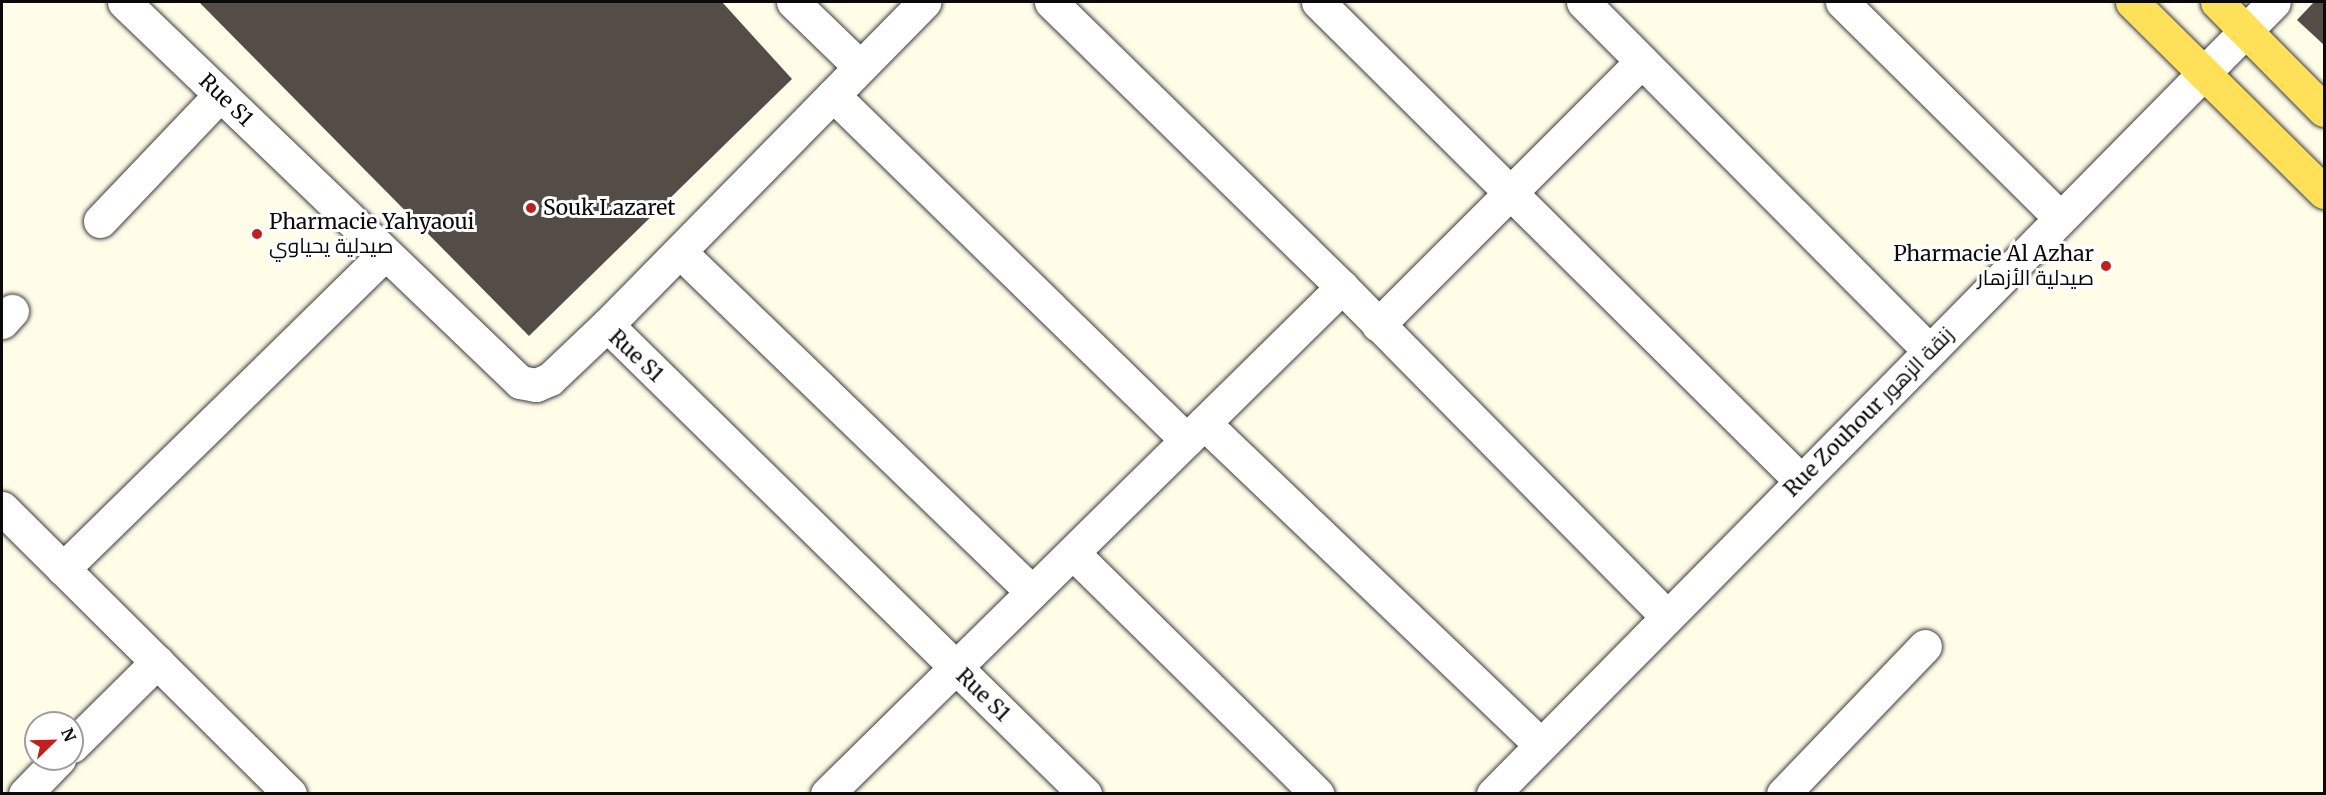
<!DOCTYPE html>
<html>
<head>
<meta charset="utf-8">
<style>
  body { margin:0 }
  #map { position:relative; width:2326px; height:795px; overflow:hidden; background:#fffce8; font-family:Merriweather,Cairo,serif }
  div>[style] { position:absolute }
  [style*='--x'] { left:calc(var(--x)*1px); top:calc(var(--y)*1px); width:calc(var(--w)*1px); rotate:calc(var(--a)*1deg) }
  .building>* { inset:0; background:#534c47 }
  .roads { filter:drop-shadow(0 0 2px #3d3d3d) drop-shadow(0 0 2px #3d3d3d) }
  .minor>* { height:33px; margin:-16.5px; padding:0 16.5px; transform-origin:16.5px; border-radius:16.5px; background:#fff }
  .major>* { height:33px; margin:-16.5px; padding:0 16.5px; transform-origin:16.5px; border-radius:16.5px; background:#fee059 }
  .dots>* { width:16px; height:16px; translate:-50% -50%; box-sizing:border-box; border:3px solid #fff; border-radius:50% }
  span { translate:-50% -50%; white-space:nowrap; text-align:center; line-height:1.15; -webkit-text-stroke:6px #fff; paint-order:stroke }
  .street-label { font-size:21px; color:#0a0a0a }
  .poi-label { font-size:21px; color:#0a0a0a }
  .left { translate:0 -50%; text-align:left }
  .right { translate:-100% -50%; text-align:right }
  .frame { position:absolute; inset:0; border:3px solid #0a0a0a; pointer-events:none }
  .north { position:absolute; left:24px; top:711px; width:60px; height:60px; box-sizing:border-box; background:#fff; border:2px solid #9d9d9d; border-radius:50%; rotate:67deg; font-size:16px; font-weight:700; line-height:24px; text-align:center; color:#0a0a0a }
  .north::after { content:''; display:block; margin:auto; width:21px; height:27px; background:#be211f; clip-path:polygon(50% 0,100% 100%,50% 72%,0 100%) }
</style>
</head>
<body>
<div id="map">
  <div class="building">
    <i style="clip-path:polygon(199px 2px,722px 2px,792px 79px,529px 336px)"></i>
    <i style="clip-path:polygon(2314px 2px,2324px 2px,2324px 45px,2297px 20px)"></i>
  </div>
  <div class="roads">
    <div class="minor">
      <i style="--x:124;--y:2;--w:549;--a:43.82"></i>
      <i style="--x:520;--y:382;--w:16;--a:11"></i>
      <i style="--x:536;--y:385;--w:15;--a:-23"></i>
      <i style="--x:550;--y:379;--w:79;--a:-43.5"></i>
      <i style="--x:607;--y:325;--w:453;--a:-45.5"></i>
      <i style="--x:793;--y:2;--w:93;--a:44.1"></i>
      <i style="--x:1051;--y:2;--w:407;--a:44.4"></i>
      <i style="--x:1342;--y:287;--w:463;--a:45.4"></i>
      <i style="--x:1318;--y:2;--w:680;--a:44.76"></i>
      <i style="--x:1583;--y:2;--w:492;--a:45.2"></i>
      <i style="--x:1842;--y:2;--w:307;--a:44.7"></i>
      <i style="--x:833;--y:95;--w:494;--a:44.3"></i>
      <i style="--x:100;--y:221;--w:174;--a:-46.4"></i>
      <i style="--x:680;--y:252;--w:489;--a:44"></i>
      <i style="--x:2;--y:322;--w:15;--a:-48"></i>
      <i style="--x:607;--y:325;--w:670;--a:44.46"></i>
      <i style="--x:1378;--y:325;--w:373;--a:-45"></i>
      <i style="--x:1204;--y:423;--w:466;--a:43.7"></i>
      <i style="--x:2;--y:508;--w:406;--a:44.8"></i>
      <i style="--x:1074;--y:554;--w:342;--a:44.6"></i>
      <i style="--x:63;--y:569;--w:450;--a:-44.4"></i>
      <i style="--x:72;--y:746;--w:120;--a:-44.7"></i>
      <i style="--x:25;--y:794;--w:49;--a:-45.8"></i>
      <i style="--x:827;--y:794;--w:723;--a:-44.55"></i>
      <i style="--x:1493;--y:794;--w:1112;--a:-45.4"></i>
      <i style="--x:1783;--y:794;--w:205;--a:-46.2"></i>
    </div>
    <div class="major">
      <i style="--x:2132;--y:2;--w:270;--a:44.7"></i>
      <i style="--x:2217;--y:2;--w:152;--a:45.3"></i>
    </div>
  </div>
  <div class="dots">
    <i style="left:531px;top:208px;background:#be211f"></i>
    <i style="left:257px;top:234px;background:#be211f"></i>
    <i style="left:2106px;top:266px;background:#be211f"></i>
  </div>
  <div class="street-label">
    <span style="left:226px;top:100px;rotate:44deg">Rue S1</span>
    <span style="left:636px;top:356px;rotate:43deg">Rue S1</span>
    <span style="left:1869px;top:412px;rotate:-45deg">Rue Zouhour زنقة الزهور</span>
    <span style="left:983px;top:695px;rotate:44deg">Rue S1</span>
  </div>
  <div class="poi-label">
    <span class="left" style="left:543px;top:208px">Souk Lazaret</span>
    <span class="left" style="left:269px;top:234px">Pharmacie Yahyaoui<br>صيدلية يحياوي</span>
    <span class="right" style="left:2094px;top:266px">Pharmacie Al Azhar<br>صيدلية الأزهار</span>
  </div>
  <div class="frame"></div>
  <div class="north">N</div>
</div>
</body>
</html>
